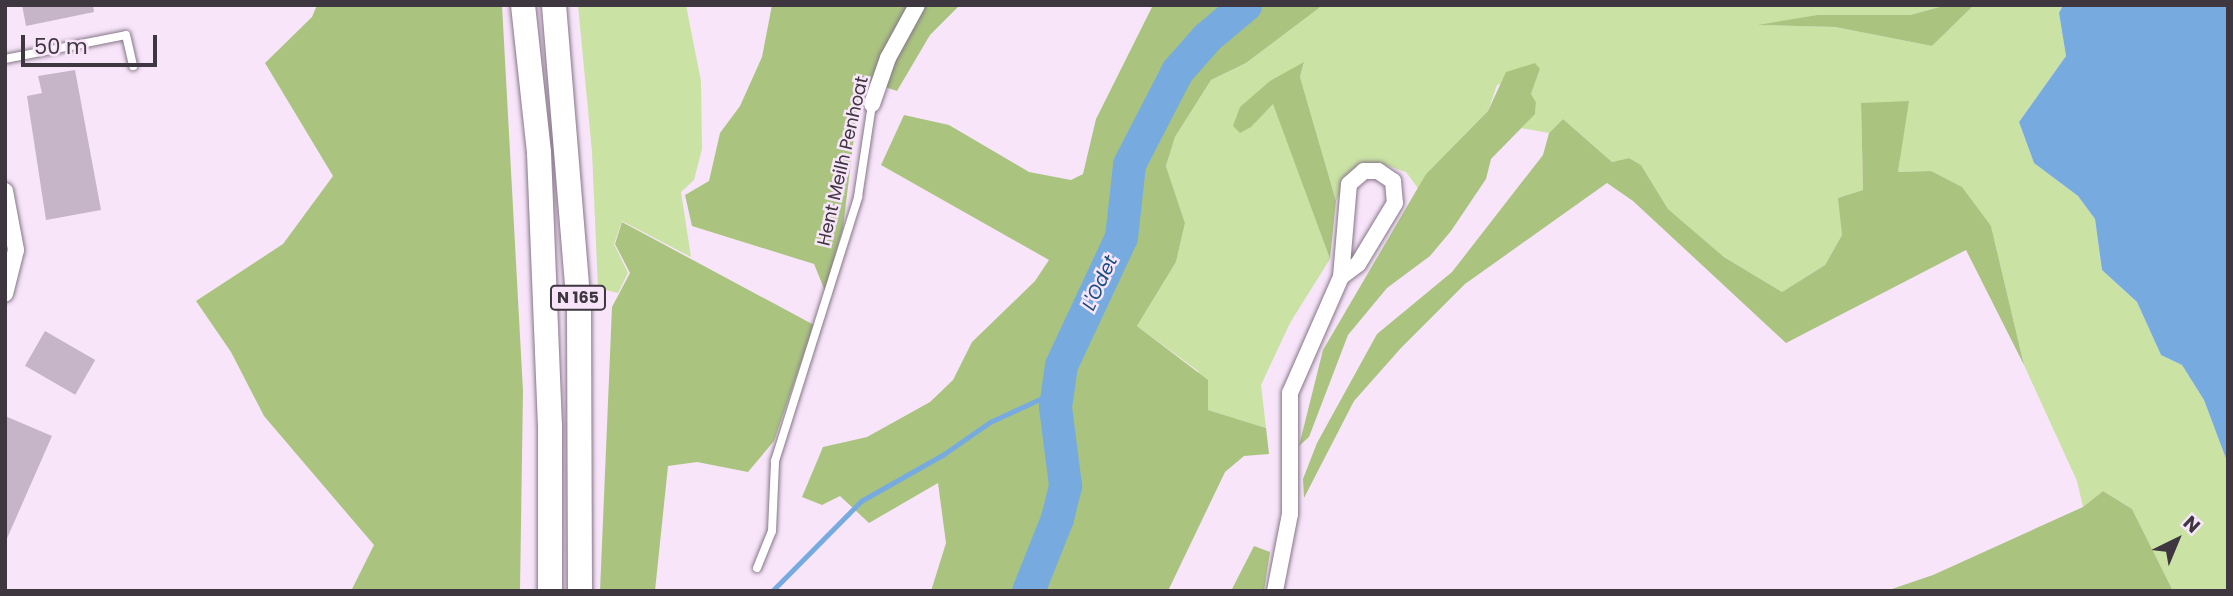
<!DOCTYPE html>
<html>
<head>
<meta charset="utf-8">
<style>
  body { margin:0 }
  #map { position:relative; width:2233px; height:596px; overflow:hidden; background:#f8e5fa; font-family:Poppins,sans-serif }
  div>[style] { position:absolute }
  [style*='--x'] { left:calc(var(--x)*1px); top:calc(var(--y)*1px); width:calc(var(--w)*1px); rotate:calc(var(--a)*1deg) }
  .green>* { inset:0; background:#cae2a4 }
  .forest>* { inset:0; background:#aac480 }
  .water>* { inset:0; background:#77abe0 }
  .stream>* { height:5px; margin:-2.5px; padding:0 2.5px; transform-origin:2.5px; border-radius:2.5px; background:#77abe0 }
  .river>* { height:33px; margin:-16.5px; padding:0 16.5px; transform-origin:16.5px; border-radius:16.5px; background:#77abe0 }
  .building>* { inset:0; background:#c6b4c8; transform-origin:0 0 }
  .roads { filter:drop-shadow(0 0 2px #867688) drop-shadow(0 0 2px #867688) }
  .service>* { height:8px; margin:-4px; padding:0 4px; transform-origin:4px; border-radius:4px; background:#fff }
  .minor>* { height:16px; margin:-8px; padding:0 8px; transform-origin:8px; border-radius:8px; background:#fff }
  .trunk>* { height:24px; margin:-12px; padding:0 12px; transform-origin:12px; border-radius:12px; background:#fff }
  span { translate:-50% -50%; white-space:nowrap; text-align:center; line-height:1.15; -webkit-text-stroke:5px #f8e5fa; paint-order:stroke }
  .shield-label span { padding:2px 5px; background:#f8e5fa; border:2px solid; border-radius:5px; -webkit-text-stroke-width:0 }
  .shield-label { font-size:16px; color:#3e373f; font-weight:700 }
  .street-label { font-size:18px; color:#3e373f }
  .water-label { font-size:19px; color:#184f81; font-style:italic }
  .frame { position:absolute; inset:0; border:7px solid #3e373f; pointer-events:none }
  .north { position:absolute; left:2142px; top:505px; width:70px; height:70px; -webkit-text-stroke:5px #f8e5fa; paint-order:stroke; rotate:43deg; font-size:19px; font-weight:700; line-height:28px; text-align:center; color:#3e373f }
  .north::after { content:''; display:block; margin:auto; width:24px; height:32px; background:#3e373f; clip-path:polygon(50% 0,100% 100%,50% 72%,0 100%) }
  .scale { position:absolute; left:21px; top:35px; width:136px; height:32px; box-sizing:border-box; border:4px solid #3e373f; border-top:0; padding-left:9px; font-size:21px; line-height:24px; white-space:nowrap; color:#3e373f; -webkit-text-stroke:5px #f8e5fa; paint-order:stroke }
</style>
</head>
<body>
<div id="map">
  <div class="green">
    <i style="clip-path:polygon(578px 5px,686px 5px,701px 81px,702px 149px,694px 180px,681px 192px,691px 257px,622px 221px,614px 244px,628px 273px,618px 293px,598px 288px,592px 152px)"></i>
    <i style="clip-path:polygon(1323px 5px,1947px 5px,1910px 15px,1817px 15px,1762px 25px,1835px 27px,1932px 46px,1974px 5px,2063px 5px,2059px 13px,2066px 56px,2019px 122px,2034px 163px,2078px 196px,2095px 219px,2102px 270px,2137px 302px,2161px 355px,2182px 365px,2204px 400px,2228px 464px,2228px 591px,2173px 591px,2132px 509px,2103px 491px,2083px 507px,2077px 481px,2024px 365px,1991px 226px,1931px 171px,1898px 172px,1900px 158px,1861px 103px,1863px 190px,1839px 198px,1842px 235px,1825px 265px,1782px 292px,1724px 257px,1668px 209px,1641px 165px,1629px 158px,1612px 162px,1563px 119px,1549px 133px,1521px 128px,1535px 113px,1536px 102px,1531px 94px,1540px 69px,1497px 85px,1488px 111px,1426px 174px,1420px 191px,1406px 172px,1379px 163px,1347px 179px,1336px 201px,1300px 77px,1304px 63px,1273px 103px,1330px 259px,1290px 323px,1261px 385px,1266px 428px,1208px 410px,1198px 371px,1137px 326px,1176px 262px,1185px 223px,1166px 166px,1175px 137px,1211px 80px,1246px 63px)"></i>
  </div>
  <div class="forest">
    <i style="clip-path:polygon(317px 5px,502px 5px,523px 391px,520px 591px,351px 591px,374px 545px,264px 416px,231px 352px,196px 301px,283px 244px,333px 176px,265px 63px,312px 17px)"></i>
    <i style="clip-path:polygon(772px 5px,960px 5px,930px 35px,897px 91px,861px 79px,843px 228px,825px 291px,814px 264px,692px 226px,685px 195px,709px 181px,720px 133px,740px 106px,762px 57px)"></i>
    <i style="clip-path:polygon(1153px 5px,1323px 5px,1246px 63px,1211px 80px,1175px 137px,1166px 166px,1185px 223px,1176px 262px,1137px 326px,1208px 380px,1208px 410px,1266px 428px,1269px 454px,1244px 456px,1225px 472px,1168px 591px,931px 591px,946px 543px,938px 483px,869px 523px,840px 496px,822px 505px,802px 497px,823px 447px,867px 437px,930px 402px,953px 380px,972px 342px,1035px 281px,1049px 260px,881px 165px,904px 115px,949px 125px,1029px 172px,1071px 180px,1083px 174px,1096px 119px)"></i>
    <i style="clip-path:polygon(1947px 5px,1974px 5px,1932px 46px,1835px 27px,1758px 25px,1817px 15px,1910px 15px)"></i>
    <i style="clip-path:polygon(1304px 62px,1300px 77px,1336px 201px,1330px 259px,1273px 104px,1251px 127px,1240px 133px,1233px 126px,1240px 107px,1270px 81px)"></i>
    <i style="clip-path:polygon(1535px 63px,1540px 69px,1531px 94px,1536px 102px,1535px 114px,1491px 159px,1486px 179px,1451px 231px,1430px 256px,1387px 288px,1348px 335px,1309px 437px,1299px 446px,1323px 350px,1426px 174px,1488px 111px,1506px 72px)"></i>
    <i style="clip-path:polygon(1909px 101px,1898px 172px,1931px 171px,1962px 187px,1991px 226px,2024px 365px,1966px 250px,1786px 343px,1633px 201px,1607px 183px,1465px 284px,1401px 348px,1354px 401px,1304px 498px,1303px 479px,1317px 443px,1377px 334px,1452px 272px,1543px 155px,1549px 133px,1563px 119px,1612px 162px,1629px 158px,1641px 165px,1668px 209px,1724px 257px,1782px 292px,1825px 265px,1842px 235px,1838px 198px,1863px 190px,1861px 103px)"></i>
    <i style="clip-path:polygon(622px 222px,814px 325px,774px 441px,748px 472px,697px 462px,668px 466px,655px 591px,600px 591px,612px 307px,630px 273px,615px 244px)"></i>
    <i style="clip-path:polygon(2103px 491px,2132px 509px,2173px 591px,1886px 591px,1933px 575px,2083px 507px)"></i>
    <i style="clip-path:polygon(1254px 546px,1270px 552px,1264px 591px,1231px 591px)"></i>
  </div>
  <div class="water">
    <i style="clip-path:polygon(2063px 5px,2228px 5px,2228px 464px,2204px 400px,2182px 365px,2161px 355px,2137px 302px,2102px 270px,2095px 219px,2078px 196px,2034px 163px,2019px 122px,2066px 56px,2059px 13px)"></i>
  </div>
  <div class="stream">
    <i style="--x:772;--y:591;--w:127;--a:-45.3"></i>
    <i style="--x:861;--y:501;--w:95;--a:-29.5"></i>
    <i style="--x:944;--y:454;--w:56;--a:-34.8"></i>
    <i style="--x:990;--y:422;--w:74;--a:-24.8"></i>
  </div>
  <div class="river">
    <i style="--x:1028;--y:591;--w:79;--a:-68.3"></i>
    <i style="--x:1057;--y:518;--w:34;--a:-76"></i>
    <i style="--x:1065;--y:485;--w:79;--a:-97.3"></i>
    <i style="--x:1055;--y:407;--w:42;--a:-81.9"></i>
    <i style="--x:1061;--y:365;--w:141;--a:-64.9"></i>
    <i style="--x:1121;--y:237;--w:73;--a:-83.7"></i>
    <i style="--x:1129;--y:164;--w:105;--a:-62.7"></i>
    <i style="--x:1177;--y:71;--w:45;--a:-48.6"></i>
    <i style="--x:1207;--y:37;--w:50;--a:-40.1"></i>
  </div>
  <div class="building">
    <i style="clip-path:polygon(22px 5px,93px 5px,94px 12px,26px 26px)"></i>
    <i style="clip-path:polygon(75px 70px,101px 210px,46px 220px,27px 96px,42px 93px,38px 76px)"></i>
    <i style="left:45px;top:331px;width:58px;height:40px;rotate:30deg"></i>
    <i style="clip-path:polygon(5px 416px,52px 436px,5px 543px)"></i>
  </div>
  <div class="roads">
    <div class="service">
      <i style="--x:5;--y:59;--w:123;--a:-11.2"></i>
      <i style="--x:126;--y:35;--w:32;--a:77"></i>
      <i style="--x:757;--y:568;--w:40;--a:-68"></i>
      <i style="--x:772;--y:531;--w:70;--a:-87.5"></i>
      <i style="--x:775;--y:461;--w:277;--a:-72.5"></i>
      <i style="--x:858;--y:197;--w:94;--a:-81.4"></i>
    </div>
    <div class="minor">
      <i style="--x:872;--y:104;--w:49;--a:-70.8"></i>
      <i style="--x:888;--y:58;--w:60;--a:-61.3"></i>
      <i style="--x:5;--y:191;--w:60;--a:79.4"></i>
      <i style="--x:16;--y:250;--w:45;--a:104"></i>
      <i style="--x:1275;--y:591;--w:78;--a:-79"></i>
      <i style="--x:1290;--y:514;--w:121;--a:-90"></i>
      <i style="--x:1290;--y:393;--w:127;--a:-66.3"></i>
      <i style="--x:1341;--y:277;--w:93;--a:-85.1"></i>
      <i style="--x:1349;--y:184;--w:20;--a:-41"></i>
      <i style="--x:1364;--y:171;--w:14;--a:0"></i>
      <i style="--x:1378;--y:171;--w:18;--a:34"></i>
      <i style="--x:1393;--y:181;--w:22;--a:85"></i>
      <i style="--x:1395;--y:203;--w:71;--a:121.2"></i>
      <i style="--x:1358;--y:264;--w:21;--a:143"></i>
    </div>
    <div class="trunk">
      <i style="--x:523;--y:5;--w:149;--a:83.8"></i>
      <i style="--x:539;--y:153;--w:273;--a:87.7"></i>
      <i style="--x:550;--y:426;--w:165;--a:90"></i>
      <i style="--x:554;--y:5;--w:305;--a:85.3"></i>
      <i style="--x:579;--y:309;--w:282;--a:89.8"></i>
    </div>
  </div>
  <div class="shield-label">
    <span style="left:578px;top:298px">N 165</span>
  </div>
  <div class="street-label">
    <span style="left:843px;top:161px;rotate:-77deg">Hent Meilh Penhoat</span>
  </div>
  <div class="water-label">
    <span style="left:1100px;top:283px;rotate:-65deg">L'Odet</span>
  </div>
  <div class="frame"></div>
  <div class="north">N</div>
  <div class="scale">50 m</div>
</div>
</body>
</html>
